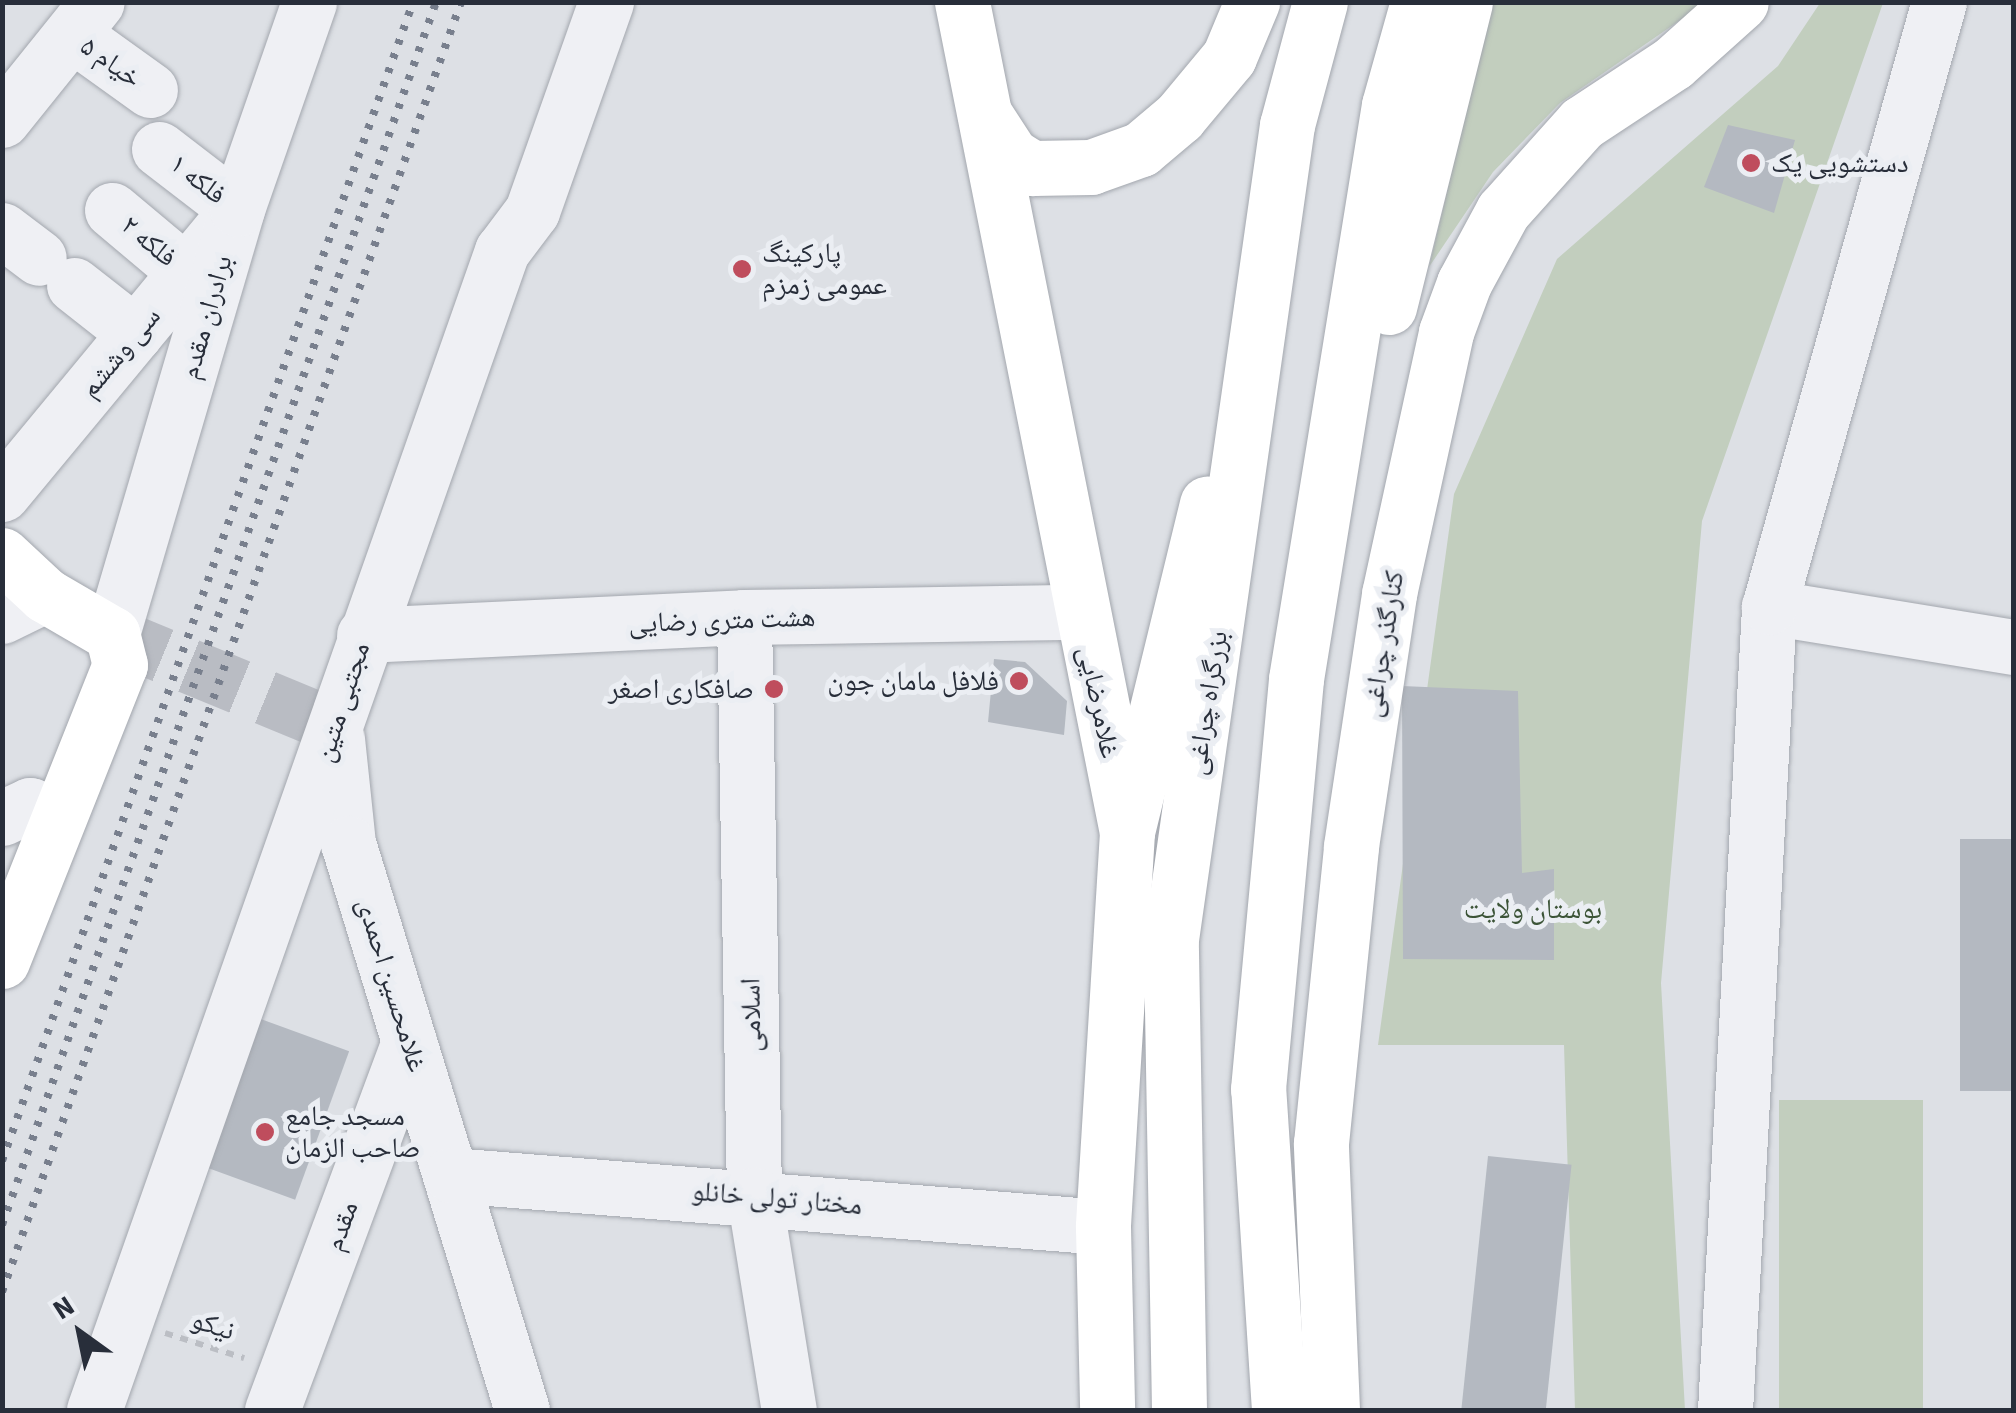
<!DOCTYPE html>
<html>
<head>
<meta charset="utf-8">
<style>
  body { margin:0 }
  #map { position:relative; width:2016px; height:1413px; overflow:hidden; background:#dde0e5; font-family:"Source Sans 3","Noto Naskh Arabic",sans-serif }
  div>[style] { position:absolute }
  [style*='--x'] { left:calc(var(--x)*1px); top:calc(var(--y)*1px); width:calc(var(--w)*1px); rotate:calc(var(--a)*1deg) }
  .green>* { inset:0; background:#c2cebe; transform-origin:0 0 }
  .building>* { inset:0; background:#b4b9c1; transform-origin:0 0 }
  .minor-tunnel>* { height:55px; margin-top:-27.5px; transform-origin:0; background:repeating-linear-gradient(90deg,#b9bcc3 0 55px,transparent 0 83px) }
  .path>* { height:6px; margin-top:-3px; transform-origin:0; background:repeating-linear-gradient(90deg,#bbbec4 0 8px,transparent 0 16px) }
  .roads { filter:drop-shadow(0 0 2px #a3a7ae) drop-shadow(0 0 2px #a3a7ae) }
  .minor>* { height:55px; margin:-27.5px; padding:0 27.5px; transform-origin:27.5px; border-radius:27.5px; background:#eff0f4 }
  .major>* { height:55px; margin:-27.5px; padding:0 27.5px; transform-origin:27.5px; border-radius:27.5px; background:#fff }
  .highway>* { height:55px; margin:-27.5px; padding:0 27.5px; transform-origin:27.5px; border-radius:27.5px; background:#fff }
  .rail>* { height:8px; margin-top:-4px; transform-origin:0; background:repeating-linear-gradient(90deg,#787f8d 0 5px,transparent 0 15px) }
  .dots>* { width:28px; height:28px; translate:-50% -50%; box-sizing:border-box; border:5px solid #ebeef3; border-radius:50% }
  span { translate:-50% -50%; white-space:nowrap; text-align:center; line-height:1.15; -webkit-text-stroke:10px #ebeef3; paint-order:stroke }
  .street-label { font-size:28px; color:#282e3a }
  .poi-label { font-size:28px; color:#282e3a }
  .left { translate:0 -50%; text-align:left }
  .right { translate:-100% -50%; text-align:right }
  .park-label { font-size:28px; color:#3c5437 }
  .frame { position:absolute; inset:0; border:5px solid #282e3a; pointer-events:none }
  .north { position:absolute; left:30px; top:1283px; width:100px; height:100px; -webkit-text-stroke:8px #ebeef3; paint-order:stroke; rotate:327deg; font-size:28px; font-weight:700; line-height:40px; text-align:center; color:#282e3a }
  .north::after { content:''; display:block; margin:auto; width:35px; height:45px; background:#282e3a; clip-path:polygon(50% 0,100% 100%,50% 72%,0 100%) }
</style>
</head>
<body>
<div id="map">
  <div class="green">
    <i style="clip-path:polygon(1492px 3px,1705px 3px,1560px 103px,1493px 172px,1429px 267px)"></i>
    <i style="clip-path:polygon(1820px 3px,1883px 3px,1702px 521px,1661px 983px,1685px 1410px,1575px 1410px,1564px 1045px,1378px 1045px,1454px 494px,1557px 259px,1778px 66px)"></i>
    <i style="left:1923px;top:1100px;width:310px;height:144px;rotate:90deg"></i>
  </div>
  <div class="building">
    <i style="clip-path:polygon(1728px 125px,1795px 140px,1774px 213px,1704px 187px)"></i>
    <i style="clip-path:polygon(994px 659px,1025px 662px,1067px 701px,1064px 735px,988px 722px)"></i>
    <i style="clip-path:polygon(1402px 686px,1518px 691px,1522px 873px,1554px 869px,1554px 960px,1403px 959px)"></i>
    <i style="left:2014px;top:839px;width:252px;height:54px;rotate:90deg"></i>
    <i style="left:258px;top:1018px;width:97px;height:158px;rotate:20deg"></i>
    <i style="left:1488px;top:1156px;width:84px;height:254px;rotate:6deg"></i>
  </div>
  <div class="minor-tunnel">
    <i style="--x:112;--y:634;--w:241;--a:22.4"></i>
  </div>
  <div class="path">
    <i style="--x:165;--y:1333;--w:83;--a:17.6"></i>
  </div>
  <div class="roads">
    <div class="minor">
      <i style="--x:72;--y:34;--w:96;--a:35.7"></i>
      <i style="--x:2;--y:120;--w:151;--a:-51.2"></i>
      <i style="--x:159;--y:149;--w:98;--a:37.6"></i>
      <i style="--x:112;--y:210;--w:97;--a:40"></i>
      <i style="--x:2;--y:230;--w:46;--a:37.1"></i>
      <i style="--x:74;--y:285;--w:78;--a:38.2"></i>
      <i style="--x:2;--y:494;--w:348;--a:-50.4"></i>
      <i style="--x:1769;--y:607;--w:248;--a:9.3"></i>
      <i style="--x:2;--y:616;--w:48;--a:-26"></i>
      <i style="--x:744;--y:617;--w:578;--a:89.01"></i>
      <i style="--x:754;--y:1195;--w:218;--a:80.8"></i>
      <i style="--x:112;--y:634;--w:443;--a:-73.6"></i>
      <i style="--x:237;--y:209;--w:219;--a:-70.8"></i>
      <i style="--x:364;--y:635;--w:380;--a:-2.7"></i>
      <i style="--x:744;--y:617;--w:335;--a:-0.9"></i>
      <i style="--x:337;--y:739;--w:105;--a:84"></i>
      <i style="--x:348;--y:843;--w:593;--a:72.94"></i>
      <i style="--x:2;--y:818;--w:31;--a:-25"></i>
      <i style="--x:30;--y:805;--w:30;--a:20"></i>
      <i style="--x:451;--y:1175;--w:654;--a:4.56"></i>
      <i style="--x:94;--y:1410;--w:1229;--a:-70.61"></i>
      <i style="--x:502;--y:251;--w:50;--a:-53.1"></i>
      <i style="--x:532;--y:211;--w:222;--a:-70.5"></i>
      <i style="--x:272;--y:1410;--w:393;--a:-69.6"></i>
      <i style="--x:1725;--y:1410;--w:804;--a:-86.86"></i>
      <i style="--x:1769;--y:607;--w:628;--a:-74.31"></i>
    </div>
    <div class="major">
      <i style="--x:962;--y:2;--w:846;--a:78.76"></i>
      <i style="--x:1127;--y:832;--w:396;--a:93.5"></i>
      <i style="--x:1103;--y:1227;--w:183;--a:88.7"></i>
      <i style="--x:985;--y:115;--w:48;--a:57"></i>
      <i style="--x:1011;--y:155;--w:25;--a:32"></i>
      <i style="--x:1032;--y:168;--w:59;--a:-1"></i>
      <i style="--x:1091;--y:167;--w:53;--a:-19.8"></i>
      <i style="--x:1141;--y:149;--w:50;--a:-40.1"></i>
      <i style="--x:1179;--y:117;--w:78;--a:-50.2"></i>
      <i style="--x:1229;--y:57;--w:60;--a:-67.3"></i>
      <i style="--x:2;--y:555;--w:59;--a:42.9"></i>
      <i style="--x:45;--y:595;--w:78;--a:30.2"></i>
      <i style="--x:2;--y:961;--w:319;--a:-68.3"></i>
      <i style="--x:120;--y:665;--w:32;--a:-104"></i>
      <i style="--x:1332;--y:1410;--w:267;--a:-92.4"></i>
      <i style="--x:1321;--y:1143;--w:299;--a:-84.2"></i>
      <i style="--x:1351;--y:846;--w:255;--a:-81.4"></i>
      <i style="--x:1389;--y:594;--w:268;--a:-77.7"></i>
      <i style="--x:1446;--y:332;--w:52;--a:-69.8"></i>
      <i style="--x:1464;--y:283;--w:82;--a:-61.6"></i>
      <i style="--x:1503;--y:211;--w:118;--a:-48.1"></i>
      <i style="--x:1582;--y:123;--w:109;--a:-33.4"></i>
      <i style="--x:1673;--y:63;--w:91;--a:-41.9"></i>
    </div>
    <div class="highway">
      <i style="--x:1389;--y:307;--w:314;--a:-76"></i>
      <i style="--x:1127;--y:832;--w:338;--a:-76.3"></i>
      <i style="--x:1179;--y:1410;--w:471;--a:-91"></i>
      <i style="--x:1171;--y:939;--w:822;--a:-81.89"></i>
      <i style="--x:1287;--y:125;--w:127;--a:-75"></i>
      <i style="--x:1279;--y:1410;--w:322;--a:-93.7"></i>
      <i style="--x:1258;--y:1089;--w:412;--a:-84.7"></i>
      <i style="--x:1296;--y:679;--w:581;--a:-80.8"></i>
      <i style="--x:1389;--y:105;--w:107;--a:-74.3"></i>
    </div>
  </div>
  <div class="rail">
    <i style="--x:2;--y:1161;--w:1230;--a:-70.47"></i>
    <i style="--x:2;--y:1225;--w:1298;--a:-70.46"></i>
    <i style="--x:2;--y:1292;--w:1369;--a:-70.41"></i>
  </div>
  <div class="dots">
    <i style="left:1751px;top:163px;background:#bf4d5d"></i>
    <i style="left:742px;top:269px;background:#bf4d5d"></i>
    <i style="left:1019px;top:681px;background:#bf4d5d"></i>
    <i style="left:774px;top:689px;background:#bf4d5d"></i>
    <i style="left:265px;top:1132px;background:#bf4d5d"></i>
  </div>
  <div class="street-label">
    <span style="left:111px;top:62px;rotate:35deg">خیام ۵</span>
    <span style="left:198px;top:179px;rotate:38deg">فلکه ۱</span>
    <span style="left:149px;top:241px;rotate:40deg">فلکه ۲</span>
    <span style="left:206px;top:317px;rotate:-74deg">برادران مقدم</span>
    <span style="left:120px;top:352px;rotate:-50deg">سی وششم</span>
    <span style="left:722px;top:620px;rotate:-2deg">هشت متری رضایی</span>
    <span style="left:1383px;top:644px;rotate:-81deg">کنارگذر چراغی</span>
    <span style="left:342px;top:702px;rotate:-72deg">مجتبی متین</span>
    <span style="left:1099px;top:702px;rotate:78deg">غلامرضایی</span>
    <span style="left:1207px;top:703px;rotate:-81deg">بزرگراه چراغی</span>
    <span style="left:392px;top:985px;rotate:73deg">غلامحسین احمدی</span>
    <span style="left:751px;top:1015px;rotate:-91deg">اسلامی</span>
    <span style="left:777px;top:1198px;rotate:5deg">مختار تولی خانلو</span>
    <span style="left:341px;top:1226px;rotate:-70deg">مقدم</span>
    <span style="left:213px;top:1325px;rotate:18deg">نیکو</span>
  </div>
  <div class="poi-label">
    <span class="left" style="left:1771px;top:163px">دستشویی یک</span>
    <span class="left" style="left:762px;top:269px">پارکینگ<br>عمومی زمزم</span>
    <span class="right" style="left:999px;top:681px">فلافل مامان جون</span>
    <span class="right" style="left:754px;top:689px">صافکاری اصغر</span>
    <span class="left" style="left:285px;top:1132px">مسجد جامع<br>صاحب الزمان</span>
  </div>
  <div class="park-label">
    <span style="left:1533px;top:909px">بوستان ولایت</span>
  </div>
  <div class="frame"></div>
  <div class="north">N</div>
</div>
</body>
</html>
